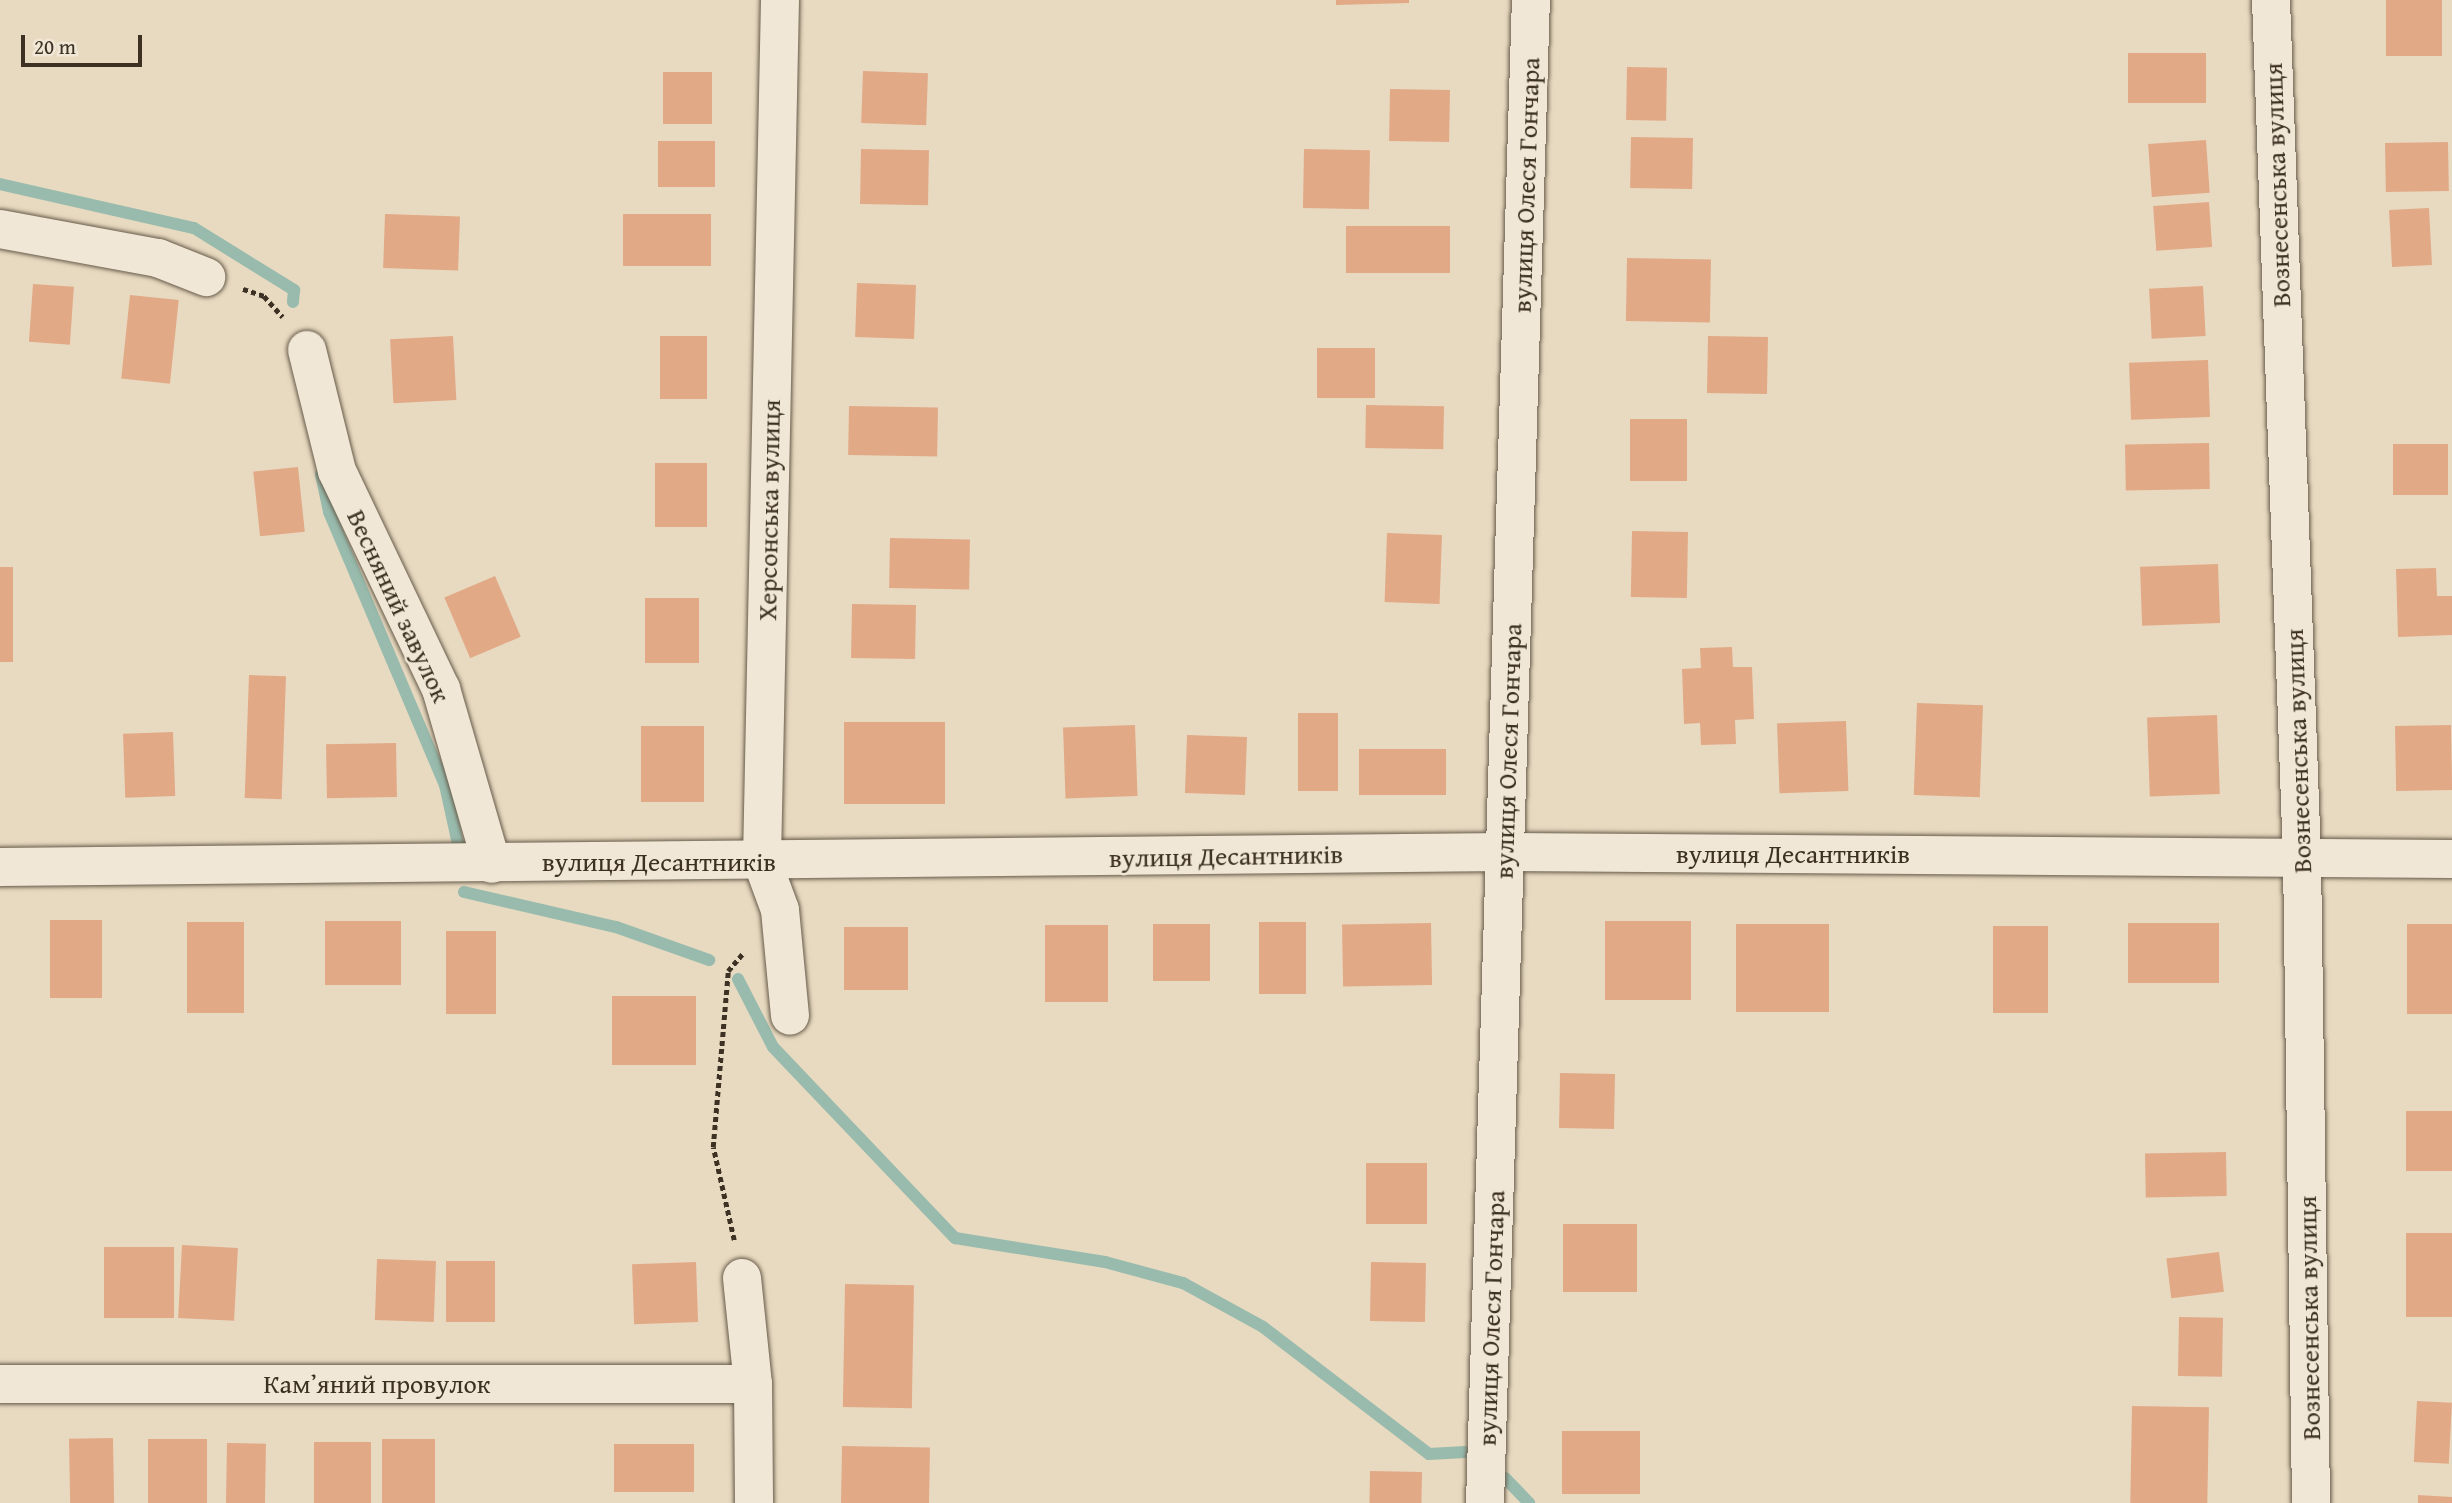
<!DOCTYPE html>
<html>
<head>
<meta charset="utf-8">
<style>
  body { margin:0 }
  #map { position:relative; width:2452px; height:1503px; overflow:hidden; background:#e8dac0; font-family:"Gentium Book Plus",serif }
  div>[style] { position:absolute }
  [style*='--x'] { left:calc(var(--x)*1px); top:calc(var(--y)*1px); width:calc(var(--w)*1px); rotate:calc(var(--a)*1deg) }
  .stream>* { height:12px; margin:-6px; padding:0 6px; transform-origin:6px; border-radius:6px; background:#98bbad }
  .building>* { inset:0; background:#e2a987; transform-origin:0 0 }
  .path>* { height:4.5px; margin-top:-2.25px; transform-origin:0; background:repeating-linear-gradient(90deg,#3c3123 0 5px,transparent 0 8.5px) }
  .roads { filter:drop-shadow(0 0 2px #675b4a) drop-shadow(0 0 2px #675b4a) }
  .minor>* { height:38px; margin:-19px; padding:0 19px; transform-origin:19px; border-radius:19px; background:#f0e7d6 }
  span { translate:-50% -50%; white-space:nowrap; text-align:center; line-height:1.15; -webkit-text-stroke:5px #f0e7d6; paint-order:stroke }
  .street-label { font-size:26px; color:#3c3123 }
  .scale { position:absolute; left:21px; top:35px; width:121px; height:32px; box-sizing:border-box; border:4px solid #3c3123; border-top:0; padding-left:9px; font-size:21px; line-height:24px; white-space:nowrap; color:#3c3123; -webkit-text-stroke:5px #f0e7d6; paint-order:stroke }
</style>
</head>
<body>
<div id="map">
  <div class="stream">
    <i style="--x:0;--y:184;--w:199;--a:12.8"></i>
    <i style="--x:194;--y:228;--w:118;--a:31.8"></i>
    <i style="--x:294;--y:290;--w:12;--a:95"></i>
    <i style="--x:321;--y:474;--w:39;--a:78"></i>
    <i style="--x:329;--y:512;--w:297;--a:67"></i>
    <i style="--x:445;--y:785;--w:70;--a:77.6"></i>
    <i style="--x:464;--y:892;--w:156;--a:13"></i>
    <i style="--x:616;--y:927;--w:99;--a:19.5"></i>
    <i style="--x:738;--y:979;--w:76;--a:62.8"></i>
    <i style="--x:773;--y:1047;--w:264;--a:46.4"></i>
    <i style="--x:955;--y:1238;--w:152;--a:9.1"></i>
    <i style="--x:1105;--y:1262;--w:81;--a:15.1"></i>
    <i style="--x:1183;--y:1283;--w:91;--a:28.8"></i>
    <i style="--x:1263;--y:1327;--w:209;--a:37.4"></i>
    <i style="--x:1429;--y:1454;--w:36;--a:-3"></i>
    <i style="--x:1505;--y:1478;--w:35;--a:46"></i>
  </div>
  <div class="building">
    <i style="clip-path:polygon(1336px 0,1409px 0,1409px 3px,1336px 5px)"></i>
    <i style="left:2386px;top:0;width:56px;height:56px"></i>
    <i style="left:2128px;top:53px;width:78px;height:50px"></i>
    <i style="left:1627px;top:67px;width:40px;height:53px;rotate:1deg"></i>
    <i style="left:863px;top:71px;width:65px;height:52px;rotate:2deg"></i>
    <i style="left:663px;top:72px;width:49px;height:52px"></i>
    <i style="left:1390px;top:89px;width:60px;height:52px;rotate:1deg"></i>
    <i style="left:1631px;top:137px;width:62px;height:51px;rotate:1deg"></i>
    <i style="left:2206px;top:140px;width:53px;height:58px;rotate:86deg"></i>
    <i style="left:658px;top:141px;width:57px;height:46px"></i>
    <i style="left:2448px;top:142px;width:49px;height:63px;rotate:89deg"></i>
    <i style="left:861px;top:149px;width:68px;height:55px;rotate:1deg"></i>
    <i style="left:1304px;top:149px;width:66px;height:59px;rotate:1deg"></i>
    <i style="left:2209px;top:202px;width:45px;height:56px;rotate:86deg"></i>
    <i style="left:2429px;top:208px;width:57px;height:40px;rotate:87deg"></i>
    <i style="left:385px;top:214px;width:75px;height:54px;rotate:2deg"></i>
    <i style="left:623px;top:214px;width:88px;height:52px"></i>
    <i style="left:1346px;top:226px;width:104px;height:47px"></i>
    <i style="left:1627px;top:258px;width:84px;height:63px;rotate:1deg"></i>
    <i style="left:857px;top:283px;width:59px;height:54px;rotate:2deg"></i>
    <i style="left:33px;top:284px;width:41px;height:58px;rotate:4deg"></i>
    <i style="left:2203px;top:286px;width:50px;height:54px;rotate:87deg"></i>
    <i style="left:130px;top:295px;width:49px;height:84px;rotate:6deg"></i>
    <i style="left:453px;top:336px;width:64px;height:63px;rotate:87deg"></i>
    <i style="left:660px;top:336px;width:47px;height:63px"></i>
    <i style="left:1708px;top:336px;width:60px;height:57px;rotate:1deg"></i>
    <i style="left:1317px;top:348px;width:58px;height:50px"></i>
    <i style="left:2208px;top:360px;width:57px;height:79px;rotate:88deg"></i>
    <i style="left:1366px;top:405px;width:78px;height:43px;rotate:1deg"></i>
    <i style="left:849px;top:406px;width:89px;height:49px;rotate:1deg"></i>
    <i style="left:1630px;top:419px;width:57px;height:62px"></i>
    <i style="left:2209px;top:443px;width:46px;height:84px;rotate:89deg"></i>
    <i style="left:2393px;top:444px;width:55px;height:51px"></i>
    <i style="left:655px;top:463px;width:52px;height:64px"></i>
    <i style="left:298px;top:467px;width:65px;height:45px;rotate:84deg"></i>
    <i style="left:1632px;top:531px;width:56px;height:66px;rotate:1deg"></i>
    <i style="left:1387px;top:533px;width:55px;height:69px;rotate:2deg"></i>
    <i style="left:890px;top:538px;width:80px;height:50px;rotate:1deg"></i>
    <i style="left:2218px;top:564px;width:59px;height:78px;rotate:88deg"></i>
    <i style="left:0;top:567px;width:13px;height:95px"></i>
    <i style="clip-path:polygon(2436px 568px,2437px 596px,2452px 596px,2452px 635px,2398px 637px,2396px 569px)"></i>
    <i style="left:495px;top:576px;width:66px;height:55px;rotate:67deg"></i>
    <i style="left:645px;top:598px;width:54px;height:65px"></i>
    <i style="left:852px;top:604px;width:64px;height:54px;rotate:1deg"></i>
    <i style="clip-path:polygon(1732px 647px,1733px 667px,1752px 667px,1754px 719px,1735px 720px,1736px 744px,1701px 745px,1700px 723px,1684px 724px,1682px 669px,1701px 668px,1700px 648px)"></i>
    <i style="left:249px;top:675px;width:37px;height:123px;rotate:2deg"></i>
    <i style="left:1917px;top:703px;width:66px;height:92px;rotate:2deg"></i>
    <i style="left:1298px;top:713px;width:40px;height:78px"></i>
    <i style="left:2217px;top:715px;width:79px;height:70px;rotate:88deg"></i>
    <i style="left:1846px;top:721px;width:70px;height:69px;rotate:88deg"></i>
    <i style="left:844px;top:722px;width:101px;height:82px"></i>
    <i style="left:1135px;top:725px;width:71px;height:72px;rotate:88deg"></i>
    <i style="left:2451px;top:725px;width:65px;height:56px;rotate:89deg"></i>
    <i style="left:641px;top:726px;width:63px;height:76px"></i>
    <i style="left:173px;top:732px;width:64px;height:50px;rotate:88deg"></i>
    <i style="left:1187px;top:735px;width:60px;height:58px;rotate:2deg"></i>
    <i style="left:396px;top:743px;width:54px;height:70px;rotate:89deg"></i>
    <i style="left:1359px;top:749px;width:87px;height:46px"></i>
    <i style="left:50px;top:920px;width:52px;height:78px"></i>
    <i style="left:401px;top:921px;width:64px;height:76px;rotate:90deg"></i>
    <i style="left:1605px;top:921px;width:86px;height:79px"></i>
    <i style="left:187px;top:922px;width:57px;height:91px"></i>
    <i style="left:1259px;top:922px;width:47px;height:72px"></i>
    <i style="left:1431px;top:923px;width:62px;height:89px;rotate:89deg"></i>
    <i style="left:2128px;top:923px;width:91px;height:60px"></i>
    <i style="left:1153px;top:924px;width:57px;height:57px"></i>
    <i style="left:1736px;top:924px;width:93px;height:88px"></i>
    <i style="left:2407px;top:924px;width:45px;height:90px"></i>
    <i style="left:1108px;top:925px;width:77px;height:63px;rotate:90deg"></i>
    <i style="left:1993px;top:926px;width:55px;height:87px"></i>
    <i style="left:844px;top:927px;width:64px;height:63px"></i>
    <i style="left:446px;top:931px;width:50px;height:83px"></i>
    <i style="left:612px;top:996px;width:84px;height:69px"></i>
    <i style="left:1560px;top:1073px;width:55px;height:55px;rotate:1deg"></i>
    <i style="left:2452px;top:1111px;width:60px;height:46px;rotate:90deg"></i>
    <i style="left:2226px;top:1152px;width:44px;height:81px;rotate:89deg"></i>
    <i style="left:1366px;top:1163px;width:61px;height:61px"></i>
    <i style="left:1563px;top:1224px;width:74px;height:68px"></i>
    <i style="left:2452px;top:1233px;width:84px;height:46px;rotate:90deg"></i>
    <i style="left:182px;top:1245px;width:56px;height:73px;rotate:3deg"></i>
    <i style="left:104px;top:1247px;width:70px;height:71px"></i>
    <i style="left:2219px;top:1252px;width:40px;height:53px;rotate:83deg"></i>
    <i style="left:377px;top:1259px;width:59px;height:61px;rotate:2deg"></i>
    <i style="left:446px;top:1261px;width:49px;height:61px"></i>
    <i style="left:696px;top:1262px;width:60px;height:64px;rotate:88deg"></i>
    <i style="left:1371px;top:1262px;width:55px;height:59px;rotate:1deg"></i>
    <i style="left:845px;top:1284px;width:69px;height:123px;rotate:1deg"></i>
    <i style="left:2179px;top:1317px;width:44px;height:59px;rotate:1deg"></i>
    <i style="left:2417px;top:1401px;width:35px;height:61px;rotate:3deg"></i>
    <i style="left:2132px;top:1406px;width:77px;height:97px;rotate:1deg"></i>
    <i style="left:1562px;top:1431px;width:78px;height:63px"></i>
    <i style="left:113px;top:1438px;width:65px;height:44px;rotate:89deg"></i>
    <i style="left:148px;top:1439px;width:59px;height:64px"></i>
    <i style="left:382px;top:1439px;width:53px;height:64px"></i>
    <i style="left:314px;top:1442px;width:57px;height:61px"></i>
    <i style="left:227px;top:1443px;width:39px;height:60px;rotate:1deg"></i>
    <i style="left:614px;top:1444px;width:80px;height:48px"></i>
    <i style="left:842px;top:1446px;width:88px;height:57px;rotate:1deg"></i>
    <i style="left:1370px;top:1471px;width:52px;height:32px;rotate:1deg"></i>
    <i style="clip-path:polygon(2418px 1495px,2452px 1497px,2452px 1503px,2418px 1503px)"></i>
  </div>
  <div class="path">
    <i style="--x:243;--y:289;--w:22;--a:18"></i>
    <i style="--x:264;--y:296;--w:28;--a:48"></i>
    <i style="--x:734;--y:1240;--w:95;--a:-102.7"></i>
    <i style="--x:713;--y:1147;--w:177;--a:-85.1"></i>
    <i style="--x:728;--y:971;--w:23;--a:-50"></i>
  </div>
  <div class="roads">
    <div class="minor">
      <i style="--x:780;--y:0;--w:861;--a:91.2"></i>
      <i style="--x:762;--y:861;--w:52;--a:69.8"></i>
      <i style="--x:780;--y:910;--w:106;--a:84.6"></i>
      <i style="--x:2271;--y:0;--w:859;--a:87.93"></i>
      <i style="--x:2302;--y:858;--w:645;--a:89.2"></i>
      <i style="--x:0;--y:229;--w:161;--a:10.4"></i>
      <i style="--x:158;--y:258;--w:52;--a:21.6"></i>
      <i style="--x:307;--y:350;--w:125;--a:76.1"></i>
      <i style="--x:337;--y:471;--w:242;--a:64.5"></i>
      <i style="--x:441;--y:689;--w:182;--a:73.8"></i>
      <i style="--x:0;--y:867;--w:1505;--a:-0.57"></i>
      <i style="--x:1505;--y:852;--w:947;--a:0.42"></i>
      <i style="--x:742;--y:1278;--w:107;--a:84.1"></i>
      <i style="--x:753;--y:1384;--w:119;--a:89.5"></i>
      <i style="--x:0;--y:1384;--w:753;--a:0"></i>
      <i style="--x:1485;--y:1503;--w:1504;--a:-88.25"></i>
    </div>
  </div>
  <div class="street-label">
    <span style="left:1526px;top:185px;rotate:-88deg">вулиця Олеся Гончара</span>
    <span style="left:2277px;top:185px;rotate:-92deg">Вознесенська вулиця</span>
    <span style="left:769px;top:510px;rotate:-89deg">Херсонська вулиця</span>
    <span style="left:399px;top:606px;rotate:65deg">Весняний завулок</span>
    <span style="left:1508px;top:751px;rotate:-88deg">вулиця Олеся Гончара</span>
    <span style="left:2298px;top:751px;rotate:-92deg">Вознесенська вулиця</span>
    <span style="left:1793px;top:854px">вулиця Десантників</span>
    <span style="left:1226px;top:856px;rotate:-1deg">вулиця Десантників</span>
    <span style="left:659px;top:862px">вулиця Десантників</span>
    <span style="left:1491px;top:1318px;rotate:-88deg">вулиця Олеся Гончара</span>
    <span style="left:2309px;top:1318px;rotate:-91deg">Вознесенська вулиця</span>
    <span style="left:377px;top:1384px">Камʼяний провулок</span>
  </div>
  <div class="scale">20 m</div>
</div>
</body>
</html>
